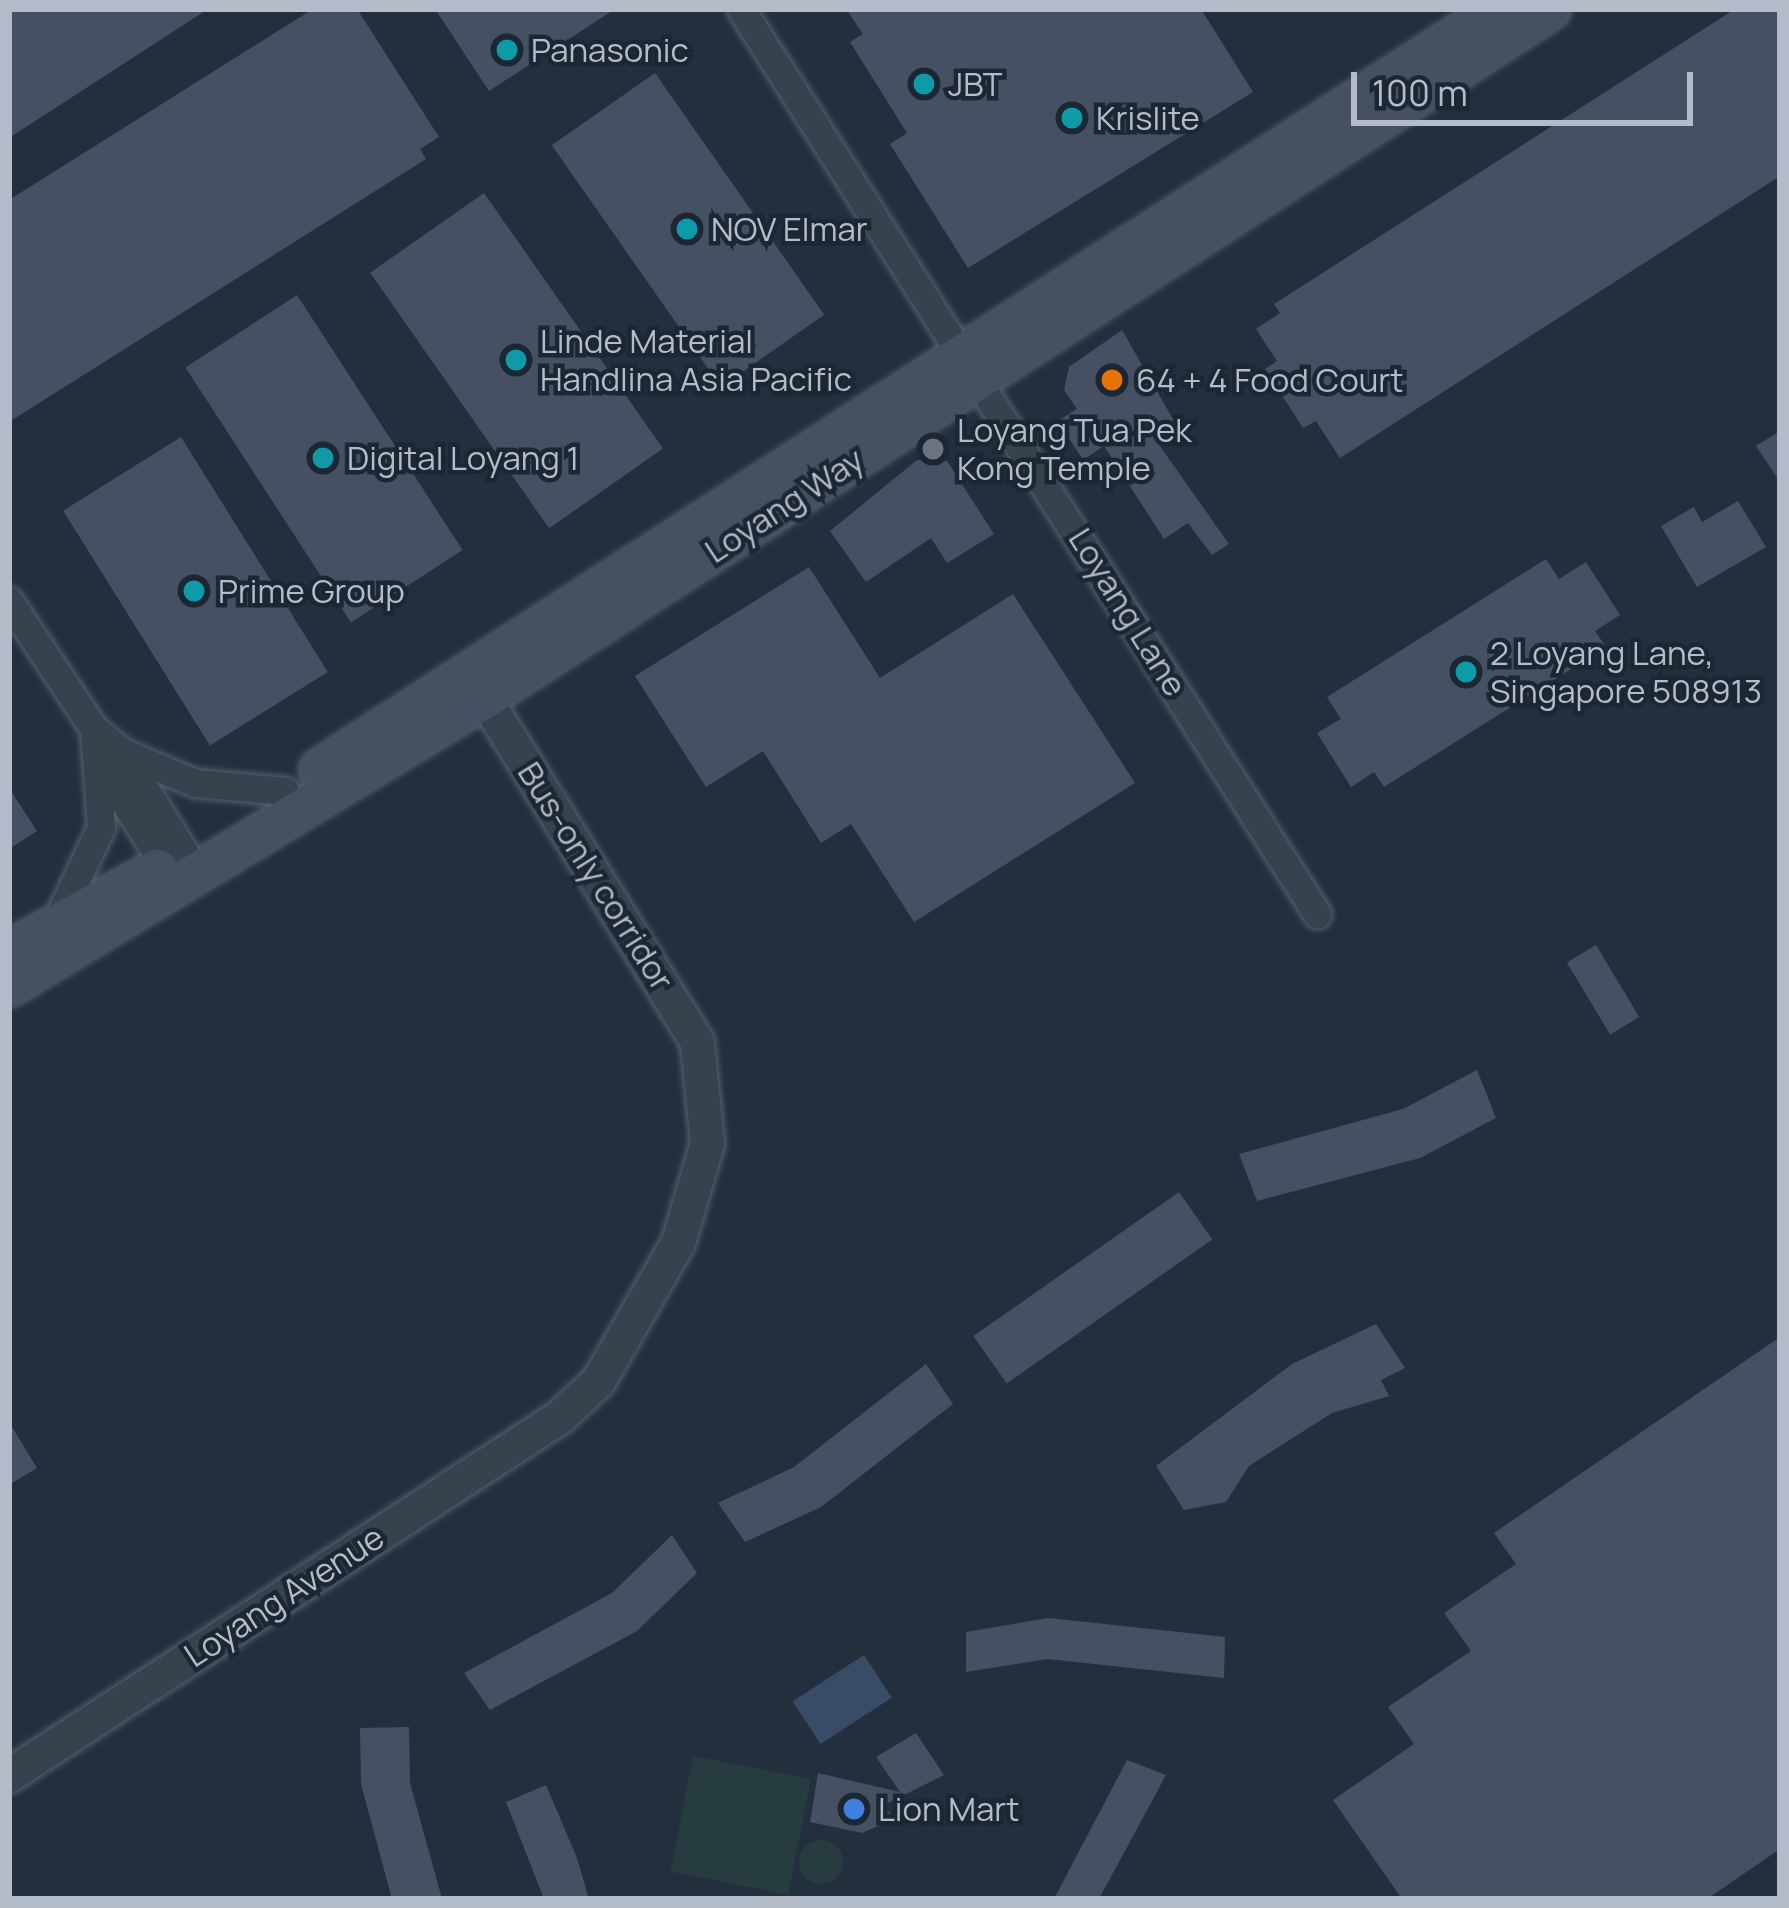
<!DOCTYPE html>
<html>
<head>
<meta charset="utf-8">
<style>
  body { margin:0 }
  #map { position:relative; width:1789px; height:1908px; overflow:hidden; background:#242f3e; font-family:Manrope,sans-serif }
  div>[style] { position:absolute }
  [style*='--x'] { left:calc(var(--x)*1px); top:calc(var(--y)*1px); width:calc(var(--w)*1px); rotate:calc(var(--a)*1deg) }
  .green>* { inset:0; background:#263c3f; transform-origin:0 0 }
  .round { border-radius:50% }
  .water>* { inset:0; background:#394c67; transform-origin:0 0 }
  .building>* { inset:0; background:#455162; transform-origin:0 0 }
  .roads { filter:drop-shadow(0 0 3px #565f6c) drop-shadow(0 0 3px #565f6c) }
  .minor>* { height:27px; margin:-13.5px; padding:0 13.5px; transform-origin:13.5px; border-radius:13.5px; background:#38414e }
  .tertiary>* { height:33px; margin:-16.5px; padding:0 16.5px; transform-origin:16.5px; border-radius:16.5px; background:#38414e }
  .secondary>* { height:39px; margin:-19.5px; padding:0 19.5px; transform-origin:19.5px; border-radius:19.5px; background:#465061 }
  .dots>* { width:33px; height:33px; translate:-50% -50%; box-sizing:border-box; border:6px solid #1d2633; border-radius:50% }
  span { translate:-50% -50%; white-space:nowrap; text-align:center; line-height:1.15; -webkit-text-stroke:9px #1d2633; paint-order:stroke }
  .poi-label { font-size:33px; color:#b4bcc9 }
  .left { translate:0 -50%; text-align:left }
  .street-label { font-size:33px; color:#b4bcc9 }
  .frame { position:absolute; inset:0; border:12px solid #b4bcc9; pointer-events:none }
  .scale { position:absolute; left:1351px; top:72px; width:342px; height:54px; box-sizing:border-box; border:6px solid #b4bcc9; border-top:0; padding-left:15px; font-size:36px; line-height:42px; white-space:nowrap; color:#b4bcc9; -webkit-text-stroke:9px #1d2633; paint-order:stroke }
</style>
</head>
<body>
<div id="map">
  <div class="green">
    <i style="left:693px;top:1756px;width:120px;height:118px;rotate:11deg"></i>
    <i class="round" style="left:799px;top:1840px;width:44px;height:44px"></i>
  </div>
  <div class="water">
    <i style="left:864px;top:1655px;width:51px;height:85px;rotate:57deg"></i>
  </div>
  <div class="building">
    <i style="clip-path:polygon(9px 9px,208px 9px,9px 138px)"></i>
    <i style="clip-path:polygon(313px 9px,357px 9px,439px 137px,420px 149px,426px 159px,9px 422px,9px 200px)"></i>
    <i style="clip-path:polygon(435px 9px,615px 9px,489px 91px)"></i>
    <i style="clip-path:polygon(846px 9px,1201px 9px,1253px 92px,968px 268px,890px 144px,907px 133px,850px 42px,863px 34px)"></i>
    <i style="clip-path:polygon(1735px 9px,1780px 9px,1780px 176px,1340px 458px,1316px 421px,1303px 428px,1265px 369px,1277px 361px,1256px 329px,1280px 313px,1274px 304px)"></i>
    <i style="left:655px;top:73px;width:295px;height:126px;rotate:55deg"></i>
    <i style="left:484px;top:193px;width:312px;height:139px;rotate:55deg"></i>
    <i style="left:297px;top:295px;width:304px;height:133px;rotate:57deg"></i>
    <i style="clip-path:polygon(1122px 330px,1178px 428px,1157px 442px,1229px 544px,1212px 555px,1188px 523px,1164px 539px,1104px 446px,1083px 460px,1058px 421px,1077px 409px,1064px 390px,1069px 367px)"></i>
    <i style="clip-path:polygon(1780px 431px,1780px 482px,1756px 446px)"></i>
    <i style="left:181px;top:437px;width:277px;height:139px;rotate:58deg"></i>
    <i style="clip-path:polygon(917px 460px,947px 461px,994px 534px,947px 563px,931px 538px,866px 582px,830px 531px)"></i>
    <i style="clip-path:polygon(1738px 501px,1766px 547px,1697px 587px,1661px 526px,1694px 507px,1702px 522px)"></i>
    <i style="clip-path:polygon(1546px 559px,1559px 579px,1586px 562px,1620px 615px,1595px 631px,1606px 647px,1384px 787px,1374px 772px,1351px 787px,1317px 733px,1341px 719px,1327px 697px)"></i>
    <i style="clip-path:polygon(809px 567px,880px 678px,1013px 594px,1135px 783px,914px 922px,851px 824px,821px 843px,763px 751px,706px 787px,635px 676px)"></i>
    <i style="clip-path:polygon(9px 788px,37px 831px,9px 849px)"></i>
    <i style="left:1596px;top:945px;width:84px;height:34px;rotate:59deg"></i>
    <i style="clip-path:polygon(1477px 1070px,1496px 1118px,1420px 1158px,1257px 1201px,1239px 1154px,1403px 1109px)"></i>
    <i style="left:1179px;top:1192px;width:58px;height:251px;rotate:55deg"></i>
    <i style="clip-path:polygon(1376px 1324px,1405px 1368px,1381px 1380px,1389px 1396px,1332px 1413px,1249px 1466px,1226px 1502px,1184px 1510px,1156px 1466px,1292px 1364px)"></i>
    <i style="clip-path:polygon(1780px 1337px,1780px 1849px,1707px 1899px,1402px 1899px,1333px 1800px,1414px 1744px,1388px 1707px,1471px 1651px,1444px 1613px,1516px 1564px,1494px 1533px)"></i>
    <i style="clip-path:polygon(926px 1364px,953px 1404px,821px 1507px,745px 1542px,718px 1503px,794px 1467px)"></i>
    <i style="clip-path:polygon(9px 1422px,37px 1468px,9px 1485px)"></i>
    <i style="clip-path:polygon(672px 1535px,697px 1573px,637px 1631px,490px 1710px,464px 1673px,612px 1593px)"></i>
    <i style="clip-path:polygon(1049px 1618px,1225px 1637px,1224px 1678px,1048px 1659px,966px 1672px,966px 1632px)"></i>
    <i style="clip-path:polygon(409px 1727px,410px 1783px,442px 1899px,392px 1899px,361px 1784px,360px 1728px)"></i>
    <i style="clip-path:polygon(916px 1733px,944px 1775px,884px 1805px,894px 1819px,862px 1833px,810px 1822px,818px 1773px,900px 1792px,876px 1757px)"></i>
    <i style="clip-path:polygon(1127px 1760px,1166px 1775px,1099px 1899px,1054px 1899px)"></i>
    <i style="clip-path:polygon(546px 1785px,577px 1858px,589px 1899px,544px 1899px,506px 1802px)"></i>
  </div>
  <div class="roads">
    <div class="minor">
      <i style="--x:741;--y:9;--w:1073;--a:57.52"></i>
      <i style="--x:9;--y:601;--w:154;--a:56.4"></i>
      <i style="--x:94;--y:729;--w:36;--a:39"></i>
      <i style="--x:122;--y:752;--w:79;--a:23"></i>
      <i style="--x:195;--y:783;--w:90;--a:5.1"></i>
      <i style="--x:122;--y:752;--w:142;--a:58.2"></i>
      <i style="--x:106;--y:773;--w:123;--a:57.6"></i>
      <i style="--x:59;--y:916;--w:98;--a:-64.7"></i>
      <i style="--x:101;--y:827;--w:98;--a:-94.1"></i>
    </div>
    <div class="tertiary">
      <i style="--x:9;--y:1775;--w:656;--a:-33.06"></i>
      <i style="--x:559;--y:1417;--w:53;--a:-42.7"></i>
      <i style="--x:598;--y:1381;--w:160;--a:-60.1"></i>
      <i style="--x:678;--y:1242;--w:103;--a:-73.7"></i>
      <i style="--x:707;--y:1143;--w:101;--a:-95.7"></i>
      <i style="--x:697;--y:1042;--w:429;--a:-121.7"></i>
    </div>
    <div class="secondary">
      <i style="--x:319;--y:769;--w:1402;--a:-32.83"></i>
      <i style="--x:9;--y:950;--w:169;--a:-28.7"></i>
      <i style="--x:9;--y:986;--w:558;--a:-31.21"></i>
      <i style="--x:486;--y:697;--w:1267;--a:-32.89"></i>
    </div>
  </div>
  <div class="dots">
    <i style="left:507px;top:50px;background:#0f9aa8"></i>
    <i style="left:924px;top:84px;background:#0f9aa8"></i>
    <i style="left:1072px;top:118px;background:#0f9aa8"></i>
    <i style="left:687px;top:229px;background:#0f9aa8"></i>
    <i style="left:516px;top:360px;background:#0f9aa8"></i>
    <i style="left:1112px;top:380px;background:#e8710a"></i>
    <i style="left:933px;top:449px;background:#6b7280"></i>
    <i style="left:323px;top:458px;background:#0f9aa8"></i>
    <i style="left:194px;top:591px;background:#0f9aa8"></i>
    <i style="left:1466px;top:672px;background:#0f9aa8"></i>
    <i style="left:854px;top:1809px;background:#3f7fe0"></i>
  </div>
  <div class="poi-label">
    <span class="left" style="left:531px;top:50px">Panasonic</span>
    <span class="left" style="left:948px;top:84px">JBT</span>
    <span class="left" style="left:1096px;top:118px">Krislite</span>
    <span class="left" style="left:711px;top:229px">NOV Elmar</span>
    <span class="left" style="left:540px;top:360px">Linde Material<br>Handlina Asia Pacific</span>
    <span class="left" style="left:1136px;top:380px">64 + 4 Food Court</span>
    <span class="left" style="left:957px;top:449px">Loyang Tua Pek<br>Kong Temple</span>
    <span class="left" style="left:347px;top:458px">Digital Loyang 1</span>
    <span class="left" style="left:218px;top:591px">Prime Group</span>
    <span class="left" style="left:1490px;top:672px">2 Loyang Lane,<br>Singapore 508913</span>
    <span class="left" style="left:878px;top:1809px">Lion Mart</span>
  </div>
  <div class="street-label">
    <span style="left:784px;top:505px;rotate:-33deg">Loyang Way</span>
    <span style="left:1128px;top:612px;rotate:58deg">Loyang Lane</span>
    <span style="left:596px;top:876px;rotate:58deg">Bus-only corridor</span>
    <span style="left:284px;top:1596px;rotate:-33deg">Loyang Avenue</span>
  </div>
  <div class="frame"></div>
  <div class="scale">100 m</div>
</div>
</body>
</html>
